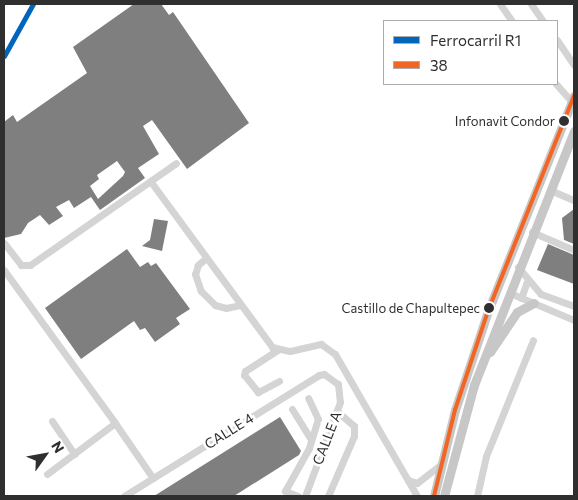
<!DOCTYPE html>
<html>
<head>
<meta charset="utf-8">
<style>
  body { margin:0 }
  #map { position:relative; width:578px; height:500px; overflow:hidden; background:#fff; font-family:Commissioner,sans-serif }
  div>[style] { position:absolute }
  [style*='--x'] { left:calc(var(--x)*1px); top:calc(var(--y)*1px); width:calc(var(--w)*1px); rotate:calc(var(--a)*1deg) }
  .building>* { inset:0; background:#7f7f7f }
  .minor>* { height:7px; margin:-3.5px; padding:0 3.5px; transform-origin:3.5px; border-radius:3.5px; background:#d4d4d4 }
  .major>* { height:9px; margin:-4.5px; padding:0 4.5px; transform-origin:4.5px; border-radius:4.5px; background:#c7c7c7 }
  .bus-1>* { height:4px; margin:-2px; padding:0 2px; transform-origin:2px; border-radius:2px; background:#f26522 }
  .rail-1>* { height:5px; margin:-2.5px; padding:0 2.5px; transform-origin:2.5px; border-radius:2.5px; background:#0065bd }
  .dots>* { width:14px; height:14px; translate:-50% -50%; box-sizing:border-box; border:2px solid #fff; border-radius:50% }
  span { translate:-50% -50%; white-space:nowrap; text-align:center; line-height:1.15; -webkit-text-stroke:5px #fff; paint-order:stroke }
  .bus-label { font-size:13px; color:#2f2f2f }
  .right { translate:-100% -50%; text-align:right }
  .street-label { font-size:14px; color:#2f2f2f }
  .frame { position:absolute; inset:0; border:5px solid #2f2f2f; pointer-events:none }
  .legend { position:absolute; left:383px; top:20px; width:175px; height:65px; box-sizing:border-box; background:#fff; border:1px solid #acacac; margin:0; padding:6px 9px; list-style:none; font-size:15px; color:#2f2f2f }
  .legend li { display:flex; align-items:center; gap:10px; height:25px }
  .legend b { width:25px; border:1px solid #acacac }
  .north { position:absolute; left:20px; top:430px; width:50px; height:50px; -webkit-text-stroke:4px #fff; paint-order:stroke; rotate:58deg; font-size:14px; font-weight:700; line-height:20px; text-align:center; color:#2f2f2f }
  .north::after { content:''; display:block; margin:auto; width:18px; height:22px; background:#2f2f2f; clip-path:polygon(50% 0,100% 100%,50% 72%,0 100%) }
</style>
</head>
<body>
<div id="map">
  <div class="building">
    <i style="clip-path:polygon(evenodd,134px 4px,161px 4px,169px 15px,173px 12px,249px 123px,187px 169px,152px 120px,143px 126px,159px 154px,138px 168px,145px 178px,100px 210px,91px 197px,74px 208px,69px 200px,56px 207px,63px 216px,49px 225px,40px 215px,28px 223px,21px 234px,4px 238px,4px 122px,13px 115px,17px 122px,87px 73px,73px 47px,134px 4px,117px 161px,125px 172px,123px 176px,98px 199px,90px 186px,99px 179px,97px 175px,117px 161px)"></i>
    <i style="clip-path:polygon(574px 209px,574px 244px,552px 235px,564px 240px,562px 218px)"></i>
    <i style="clip-path:polygon(154px 219px,168px 221px,162px 251px,142px 246px,150px 240px)"></i>
    <i style="clip-path:polygon(548px 244px,574px 255px,574px 284px,537px 270px)"></i>
    <i style="clip-path:polygon(127px 249px,140px 267px,148px 262px,151px 266px,156px 263px,190px 309px,176px 318px,180px 324px,155px 342px,145px 328px,140px 330px,134px 321px,81px 359px,45px 308px)"></i>
    <i style="clip-path:polygon(280px 417px,301px 451px,299px 455px,234px 496px,154px 496px)"></i>
  </div>
  <div class="minor">
    <i style="--x:500;--y:4;--w:21;--a:55"></i>
    <i style="--x:531;--y:4;--w:21;--a:55"></i>
    <i style="--x:557;--y:40;--w:30;--a:56"></i>
    <i style="--x:556;--y:84;--w:24;--a:48"></i>
    <i style="--x:151;--y:182;--w:205;--a:53.7"></i>
    <i style="--x:272;--y:347;--w:18;--a:13"></i>
    <i style="--x:290;--y:351;--w:32;--a:-13"></i>
    <i style="--x:321;--y:344;--w:17;--a:36"></i>
    <i style="--x:335;--y:354;--w:164;--a:60"></i>
    <i style="--x:550;--y:190;--w:26;--a:23"></i>
    <i style="--x:532;--y:232;--w:46;--a:23.2"></i>
    <i style="--x:4;--y:243;--w:28;--a:52"></i>
    <i style="--x:21;--y:265;--w:9;--a:0"></i>
    <i style="--x:30;--y:265;--w:178;--a:-34.9"></i>
    <i style="--x:206;--y:258;--w:11;--a:139"></i>
    <i style="--x:198;--y:265;--w:9;--a:108"></i>
    <i style="--x:195;--y:274;--w:18;--a:71"></i>
    <i style="--x:201;--y:291;--w:20;--a:45"></i>
    <i style="--x:215;--y:305;--w:11;--a:15"></i>
    <i style="--x:226;--y:308;--w:14;--a:-12"></i>
    <i style="--x:518;--y:267;--w:35;--a:50"></i>
    <i style="--x:541;--y:294;--w:35;--a:20"></i>
    <i style="--x:4;--y:270;--w:189;--a:54"></i>
    <i style="--x:510;--y:293;--w:69;--a:22.9"></i>
    <i style="--x:521;--y:298;--w:20;--a:-70"></i>
    <i style="--x:279;--y:381;--w:24;--a:152"></i>
    <i style="--x:258;--y:392;--w:22;--a:-129"></i>
    <i style="--x:244;--y:375;--w:4;--a:-76"></i>
    <i style="--x:245;--y:371;--w:40;--a:-32.9"></i>
    <i style="--x:292;--y:409;--w:36;--a:58"></i>
    <i style="--x:52;--y:421;--w:40;--a:56"></i>
    <i style="--x:47;--y:474;--w:85;--a:-36.9"></i>
    <i style="--x:115;--y:423;--w:67;--a:55.4"></i>
    <i style="--x:408;--y:480;--w:9;--a:18"></i>
    <i style="--x:417;--y:483;--w:29;--a:-38"></i>
    <i style="--x:124;--y:496;--w:229;--a:-31.8"></i>
    <i style="--x:319;--y:375;--w:5;--a:-11"></i>
    <i style="--x:324;--y:374;--w:17;--a:36"></i>
    <i style="--x:338;--y:384;--w:18;--a:84"></i>
    <i style="--x:340;--y:402;--w:100;--a:110.4"></i>
    <i style="--x:298;--y:496;--w:14;--a:-159"></i>
    <i style="--x:285;--y:491;--w:49;--a:-60.8"></i>
    <i style="--x:309;--y:448;--w:30;--a:-73"></i>
    <i style="--x:318;--y:419;--w:23;--a:-115"></i>
    <i style="--x:328;--y:496;--w:65;--a:-66.6"></i>
    <i style="--x:354;--y:436;--w:10;--a:-90"></i>
    <i style="--x:354;--y:426;--w:23;--a:-139"></i>
    <i style="--x:477;--y:496;--w:41;--a:-77.3"></i>
    <i style="--x:486;--y:456;--w:125;--a:-67.9"></i>
  </div>
  <div class="major">
    <i style="--x:490;--y:352;--w:48;--a:-56"></i>
    <i style="--x:517;--y:312;--w:19;--a:-28"></i>
    <i style="--x:434;--y:496;--w:89;--a:-76.3"></i>
    <i style="--x:455;--y:410;--w:104;--a:-71.6"></i>
    <i style="--x:488;--y:311;--w:232;--a:-68.2"></i>
    <i style="--x:444;--y:496;--w:115;--a:-74.9"></i>
    <i style="--x:474;--y:385;--w:273;--a:-68.5"></i>
  </div>
  <div class="bus-1">
    <i style="--x:434;--y:496;--w:89;--a:-76.3"></i>
    <i style="--x:455;--y:410;--w:104;--a:-71.6"></i>
    <i style="--x:488;--y:311;--w:232;--a:-68.2"></i>
  </div>
  <div class="rail-1">
    <i style="--x:4;--y:56;--w:60;--a:-60.9"></i>
  </div>
  <div class="dots">
    <i style="left:564px;top:121px;background:#2f2f2f"></i>
    <i style="left:489px;top:308px;background:#2f2f2f"></i>
  </div>
  <div class="bus-label">
    <span class="right" style="left:555px;top:121px">Infonavit Condor</span>
    <span class="right" style="left:480px;top:308px">Castillo de Chapultepec</span>
  </div>
  <div class="street-label">
    <span style="left:229px;top:431px;rotate:-32deg">CALLE 4</span>
    <span style="left:327px;top:438px;rotate:-69deg">CALLE A</span>
  </div>
  <div class="frame"></div>
  <ul class="legend">
  <li><b style="height:6px;background:#0065bd"></b>Ferrocarril R1</li>
  <li><b style="height:6px;background:#f26522"></b>38</li>
  </ul>
  <div class="north">N</div>
</div>
</body>
</html>
